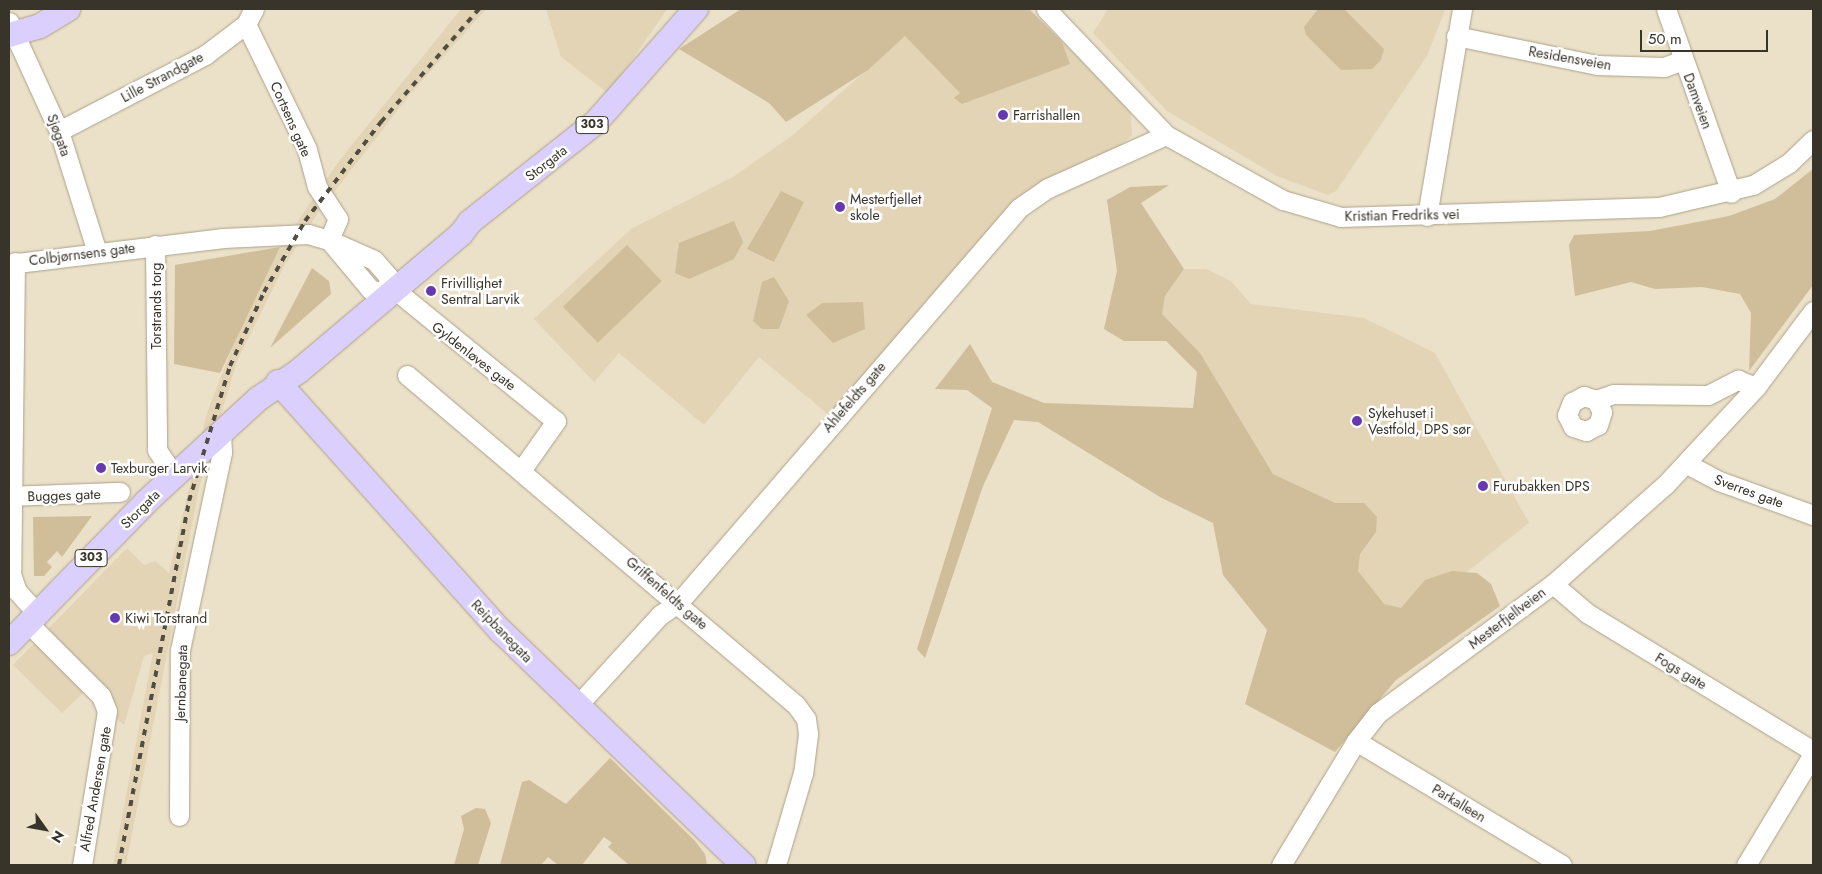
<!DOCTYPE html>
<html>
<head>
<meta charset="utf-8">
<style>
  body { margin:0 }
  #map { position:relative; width:1822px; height:874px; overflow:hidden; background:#ebe0c8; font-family:Jost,sans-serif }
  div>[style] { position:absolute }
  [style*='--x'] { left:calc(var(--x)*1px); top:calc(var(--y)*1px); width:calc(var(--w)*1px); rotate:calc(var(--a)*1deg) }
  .built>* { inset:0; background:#e2d4b5 }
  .green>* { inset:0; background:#cfbe99; transform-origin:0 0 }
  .roads { filter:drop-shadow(0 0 1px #aba18a) drop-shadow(0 0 1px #aba18a) }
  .minor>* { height:19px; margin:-9.5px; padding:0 9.5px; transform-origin:9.5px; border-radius:9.5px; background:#fff }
  .major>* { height:24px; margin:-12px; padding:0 12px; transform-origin:12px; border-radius:12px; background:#dbcffd }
  .rail>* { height:4px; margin-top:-2px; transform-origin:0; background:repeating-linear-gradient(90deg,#524d41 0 6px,transparent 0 12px) }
  .dots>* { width:14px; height:14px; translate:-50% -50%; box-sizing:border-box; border:2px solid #fff; border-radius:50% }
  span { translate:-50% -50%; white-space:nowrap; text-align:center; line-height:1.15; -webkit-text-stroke:5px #fff; paint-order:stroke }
  .shield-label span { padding:1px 4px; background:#fff; border:1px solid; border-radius:4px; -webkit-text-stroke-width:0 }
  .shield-label { font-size:12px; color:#38342a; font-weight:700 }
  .street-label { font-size:14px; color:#38342a }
  .poi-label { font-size:14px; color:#38342a }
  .left { translate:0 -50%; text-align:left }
  .frame { position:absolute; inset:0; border:10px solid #38342a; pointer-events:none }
  .north { position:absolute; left:20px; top:804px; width:50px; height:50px; -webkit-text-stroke:4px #fff; paint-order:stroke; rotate:122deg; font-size:14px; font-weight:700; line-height:20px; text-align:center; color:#38342a }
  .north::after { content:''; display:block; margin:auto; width:18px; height:22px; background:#38342a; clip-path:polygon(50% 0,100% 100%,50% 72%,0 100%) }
  .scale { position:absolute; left:1640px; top:30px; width:128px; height:22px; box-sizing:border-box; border:2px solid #38342a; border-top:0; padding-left:6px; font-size:15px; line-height:18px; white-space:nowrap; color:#38342a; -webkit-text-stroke:4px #fff; paint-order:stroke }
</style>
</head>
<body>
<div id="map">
  <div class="built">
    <i style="clip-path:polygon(461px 9px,486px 9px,411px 93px,317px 214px,283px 268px,237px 361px,199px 488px,126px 865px,113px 865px,153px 653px,144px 656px,124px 725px,84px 692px,62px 713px,13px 665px,127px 548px,144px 565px,155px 561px,169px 573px,207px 413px,248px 307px,280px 247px,339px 161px)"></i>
    <i style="clip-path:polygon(546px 9px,667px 9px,609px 94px,561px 57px)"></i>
    <i style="clip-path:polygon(1029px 9px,1130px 109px,1132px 135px,1118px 148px,1054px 175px,1018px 197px,829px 415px,759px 357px,704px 425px,619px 353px,594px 382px,534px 319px,631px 229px,733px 177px,793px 135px,905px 36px)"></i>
    <i style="clip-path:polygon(1108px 9px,1444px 9px,1444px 13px,1427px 56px,1336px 191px,1328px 195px,1277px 176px,1167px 111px,1093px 33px)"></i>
    <i style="clip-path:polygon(1184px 269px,1206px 269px,1231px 281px,1251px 304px,1364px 318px,1435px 353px,1529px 523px,1393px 630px,1273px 474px,1200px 353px,1162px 314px,1165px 296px)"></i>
  </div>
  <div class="green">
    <i style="clip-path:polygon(741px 9px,1029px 9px,1062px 42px,1070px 64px,962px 104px,954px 98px,960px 93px,905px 36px,868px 70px,786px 122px,769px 103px,679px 49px)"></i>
    <i style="clip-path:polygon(1318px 9px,1344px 9px,1384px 49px,1381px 60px,1372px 69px,1341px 70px,1306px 35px,1304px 27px)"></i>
    <i style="clip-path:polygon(1813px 169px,1813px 285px,1749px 371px,1751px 313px,1740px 294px,1702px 287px,1655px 289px,1631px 282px,1575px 296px,1569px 245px,1574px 235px,1650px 231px,1729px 216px,1775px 199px)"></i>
    <i style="clip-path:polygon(1169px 185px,1141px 203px,1184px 269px,1165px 296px,1162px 314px,1200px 353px,1273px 474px,1335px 503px,1364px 503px,1377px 517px,1376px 532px,1360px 554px,1358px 571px,1384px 604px,1401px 608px,1425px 580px,1452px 571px,1477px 573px,1491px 584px,1500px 606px,1396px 680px,1335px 752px,1245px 704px,1267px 630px,1223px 575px,1213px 523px,1160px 497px,1038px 422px,1014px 420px,983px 486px,925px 658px,917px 649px,992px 408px,967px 390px,935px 389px,970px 344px,992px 382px,1044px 403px,1193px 408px,1197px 372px,1166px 341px,1124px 341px,1104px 329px,1117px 271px,1107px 200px,1130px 187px)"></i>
    <i style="clip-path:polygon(781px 191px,804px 202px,774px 262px,747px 249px)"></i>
    <i style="clip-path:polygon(734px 221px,743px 242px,734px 259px,689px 279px,675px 273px,679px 243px)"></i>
    <i style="left:627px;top:245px;width:50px;height:89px;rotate:46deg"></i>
    <i style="clip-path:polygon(280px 247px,220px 373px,174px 364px,175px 265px)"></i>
    <i style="clip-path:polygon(312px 268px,329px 281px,331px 294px,270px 348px)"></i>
    <i style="clip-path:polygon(774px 277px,789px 301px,779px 329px,762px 329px,753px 321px,762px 282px)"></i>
    <i style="clip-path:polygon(863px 302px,865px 329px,833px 343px,806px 315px,822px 303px)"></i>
    <i style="clip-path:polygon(92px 516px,62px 557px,57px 551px,47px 562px,52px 567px,44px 576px,34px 576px,33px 517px)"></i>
    <i style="clip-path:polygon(610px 758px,695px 841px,705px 854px,707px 865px,629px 865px,608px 847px,612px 843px,604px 837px,582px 865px,558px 865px,548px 857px,541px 865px,500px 865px,522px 782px,529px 780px,566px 804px)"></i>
    <i style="clip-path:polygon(476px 808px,485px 809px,491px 823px,478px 865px,454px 865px,464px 829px,461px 816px)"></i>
  </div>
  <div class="roads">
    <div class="minor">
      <i style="--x:1046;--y:9;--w:174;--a:46.4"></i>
      <i style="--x:1166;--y:135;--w:134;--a:29.1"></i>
      <i style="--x:1283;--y:200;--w:60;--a:16.3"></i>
      <i style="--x:1341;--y:217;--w:318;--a:-1.8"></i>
      <i style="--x:1659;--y:207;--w:97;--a:-13.2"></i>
      <i style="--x:1753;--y:185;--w:42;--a:-31.4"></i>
      <i style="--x:1789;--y:163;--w:33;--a:-44"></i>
      <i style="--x:1666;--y:9;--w:195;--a:70.5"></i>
      <i style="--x:9;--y:22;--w:120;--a:65.4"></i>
      <i style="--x:59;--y:131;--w:127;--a:72.6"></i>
      <i style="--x:1456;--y:36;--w:144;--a:11.6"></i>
      <i style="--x:1597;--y:65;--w:67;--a:1.7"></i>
      <i style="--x:1664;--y:67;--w:20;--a:-20"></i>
      <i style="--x:59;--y:131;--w:165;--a:-27.5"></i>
      <i style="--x:205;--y:55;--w:51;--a:-37.1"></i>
      <i style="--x:246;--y:24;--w:17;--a:-62"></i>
      <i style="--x:1427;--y:216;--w:210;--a:-80.4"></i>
      <i style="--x:155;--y:245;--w:205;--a:89.4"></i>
      <i style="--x:157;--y:450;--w:30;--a:56"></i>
      <i style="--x:15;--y:262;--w:312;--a:90.7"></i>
      <i style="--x:11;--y:574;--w:18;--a:71"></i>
      <i style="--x:17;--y:591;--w:30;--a:48"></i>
      <i style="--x:9;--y:264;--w:216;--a:-6.9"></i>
      <i style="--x:223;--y:238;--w:85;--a:-2.7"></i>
      <i style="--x:308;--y:234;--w:22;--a:16"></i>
      <i style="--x:329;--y:240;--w:65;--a:50"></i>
      <i style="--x:371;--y:290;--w:18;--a:9"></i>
      <i style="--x:389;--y:293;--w:17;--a:-93"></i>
      <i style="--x:388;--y:276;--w:21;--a:-131"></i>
      <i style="--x:374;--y:260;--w:49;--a:-156"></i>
      <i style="--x:329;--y:240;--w:23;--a:-67"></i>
      <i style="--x:338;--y:219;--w:38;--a:-123"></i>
      <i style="--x:317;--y:187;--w:39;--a:-105"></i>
      <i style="--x:307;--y:149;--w:139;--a:-116"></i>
      <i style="--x:394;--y:289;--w:209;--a:39.2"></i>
      <i style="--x:556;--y:421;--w:59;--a:125.3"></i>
      <i style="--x:407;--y:375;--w:510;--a:40.31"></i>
      <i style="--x:796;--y:705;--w:17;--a:54"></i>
      <i style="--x:806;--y:719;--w:15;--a:82"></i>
      <i style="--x:808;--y:734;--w:39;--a:97"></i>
      <i style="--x:803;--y:773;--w:96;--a:106.4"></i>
      <i style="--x:1596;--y:400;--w:13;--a:-162"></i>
      <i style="--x:1584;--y:396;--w:13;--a:153"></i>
      <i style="--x:1572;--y:402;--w:14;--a:111"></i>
      <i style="--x:1567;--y:415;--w:13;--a:63"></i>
      <i style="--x:1573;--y:427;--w:14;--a:17"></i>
      <i style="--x:1586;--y:431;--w:13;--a:-27"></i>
      <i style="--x:1598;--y:425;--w:14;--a:-73"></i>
      <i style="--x:1602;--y:412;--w:13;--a:-117"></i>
      <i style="--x:1596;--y:400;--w:18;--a:-19"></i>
      <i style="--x:1613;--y:394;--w:95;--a:0.6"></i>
      <i style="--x:1708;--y:395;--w:34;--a:-27"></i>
      <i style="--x:1738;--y:380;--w:19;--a:21"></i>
      <i style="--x:1687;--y:464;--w:36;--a:28"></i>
      <i style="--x:1719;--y:481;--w:100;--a:19.9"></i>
      <i style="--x:9;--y:496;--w:111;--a:-2.1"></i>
      <i style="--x:1553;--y:584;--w:45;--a:40.5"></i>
      <i style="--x:1587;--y:613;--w:265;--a:31.4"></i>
      <i style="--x:28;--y:623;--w:103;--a:45"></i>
      <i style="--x:101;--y:696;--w:16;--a:68"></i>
      <i style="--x:107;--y:711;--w:156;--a:99.2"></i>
      <i style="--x:576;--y:707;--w:125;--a:-47.6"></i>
      <i style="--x:660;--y:615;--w:23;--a:-34"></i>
      <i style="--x:679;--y:602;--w:520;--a:-49.21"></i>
      <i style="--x:1019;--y:208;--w:35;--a:-35"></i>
      <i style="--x:1048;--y:188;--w:129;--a:-24.2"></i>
      <i style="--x:1356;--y:741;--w:240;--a:31"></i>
      <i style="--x:179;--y:816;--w:166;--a:-89.7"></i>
      <i style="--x:180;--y:650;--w:202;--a:-78"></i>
      <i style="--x:222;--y:452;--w:18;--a:-93"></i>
      <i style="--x:1281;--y:865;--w:145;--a:-58.8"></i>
      <i style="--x:1356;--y:741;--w:36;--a:-52"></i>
      <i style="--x:1378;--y:713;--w:217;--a:-36.4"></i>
      <i style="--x:1553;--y:584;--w:149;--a:-41.5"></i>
      <i style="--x:1665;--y:485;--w:134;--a:-47.1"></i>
      <i style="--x:1756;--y:387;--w:95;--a:-53.1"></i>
      <i style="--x:1746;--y:865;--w:130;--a:-58.9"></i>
    </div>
    <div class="major">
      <i style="--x:9;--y:35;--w:32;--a:-16"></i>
      <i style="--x:40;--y:26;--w:33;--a:-31"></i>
      <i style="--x:278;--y:382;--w:334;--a:48.2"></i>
      <i style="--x:501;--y:631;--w:337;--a:44"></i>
      <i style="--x:9;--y:643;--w:197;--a:-45.8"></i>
      <i style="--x:146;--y:502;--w:152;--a:-42.6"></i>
      <i style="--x:258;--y:399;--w:50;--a:-34.3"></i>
      <i style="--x:299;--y:371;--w:212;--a:-40.2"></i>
      <i style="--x:461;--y:234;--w:15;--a:-53"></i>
      <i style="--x:470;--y:222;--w:161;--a:-38.4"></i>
      <i style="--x:596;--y:122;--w:151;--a:-48.5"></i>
    </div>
  </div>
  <div class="rail">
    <i style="--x:119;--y:865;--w:371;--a:-79.1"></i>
    <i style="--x:189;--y:501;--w:141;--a:-73.1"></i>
    <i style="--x:230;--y:366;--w:81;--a:-65.3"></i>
    <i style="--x:264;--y:292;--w:82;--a:-60"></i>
    <i style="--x:305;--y:221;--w:125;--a:-52.5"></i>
    <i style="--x:381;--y:122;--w:150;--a:-49.1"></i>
  </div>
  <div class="dots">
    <i style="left:1003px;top:115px;background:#6639b1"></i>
    <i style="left:840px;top:207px;background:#6639b1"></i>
    <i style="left:431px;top:291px;background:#6639b1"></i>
    <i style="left:1357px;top:421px;background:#6639b1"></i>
    <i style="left:101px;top:468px;background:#6639b1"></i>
    <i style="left:1483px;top:486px;background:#6639b1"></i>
    <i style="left:115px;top:618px;background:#6639b1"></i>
  </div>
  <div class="shield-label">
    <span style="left:592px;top:125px">303</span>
    <span style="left:91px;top:558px">303</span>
  </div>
  <div class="street-label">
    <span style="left:1570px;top:58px;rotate:10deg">Residensveien</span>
    <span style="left:162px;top:77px;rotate:-28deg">Lille Strandgate</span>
    <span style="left:1698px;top:101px;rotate:70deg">Damveien</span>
    <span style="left:291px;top:119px;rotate:66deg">Cortsens gate</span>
    <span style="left:59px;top:135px;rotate:70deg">Sjøgata</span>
    <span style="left:546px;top:163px;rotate:-38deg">Storgata</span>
    <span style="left:1402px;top:215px;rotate:-1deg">Kristian Fredriks vei</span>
    <span style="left:82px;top:254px;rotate:-7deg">Colbjørnsens gate</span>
    <span style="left:156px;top:306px;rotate:-90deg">Torstrands torg</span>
    <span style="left:474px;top:356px;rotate:38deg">Gyldenløves gate</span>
    <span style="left:854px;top:397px;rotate:-49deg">Ahlefeldts gate</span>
    <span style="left:1749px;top:491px;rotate:20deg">Sverres gate</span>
    <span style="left:64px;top:495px;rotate:-2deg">Bugges gate</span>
    <span style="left:140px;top:509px;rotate:-45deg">Storgata</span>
    <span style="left:667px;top:593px;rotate:41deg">Griffenfeldts gate</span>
    <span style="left:1507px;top:618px;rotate:-37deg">Mesterfjellveien</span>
    <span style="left:502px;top:631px;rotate:46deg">Reipbanegata</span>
    <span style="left:1681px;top:671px;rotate:31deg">Fogs gate</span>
    <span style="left:181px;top:683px;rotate:-88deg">Jernbanegata</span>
    <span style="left:95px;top:789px;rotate:-80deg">Alfred Andersen gate</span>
    <span style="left:1459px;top:803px;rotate:31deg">Parkalleen</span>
  </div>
  <div class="poi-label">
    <span class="left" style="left:1013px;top:115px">Farrishallen</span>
    <span class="left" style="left:850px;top:207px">Mesterfjellet<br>skole</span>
    <span class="left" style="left:441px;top:291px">Frivillighet<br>Sentral Larvik</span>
    <span class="left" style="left:1368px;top:421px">Sykehuset i<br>Vestfold, DPS sør</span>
    <span class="left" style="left:111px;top:468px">Texburger Larvik</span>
    <span class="left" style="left:1493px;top:486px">Furubakken DPS</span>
    <span class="left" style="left:125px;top:618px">Kiwi Torstrand</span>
  </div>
  <div class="frame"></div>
  <div class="north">N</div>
  <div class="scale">50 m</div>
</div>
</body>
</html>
